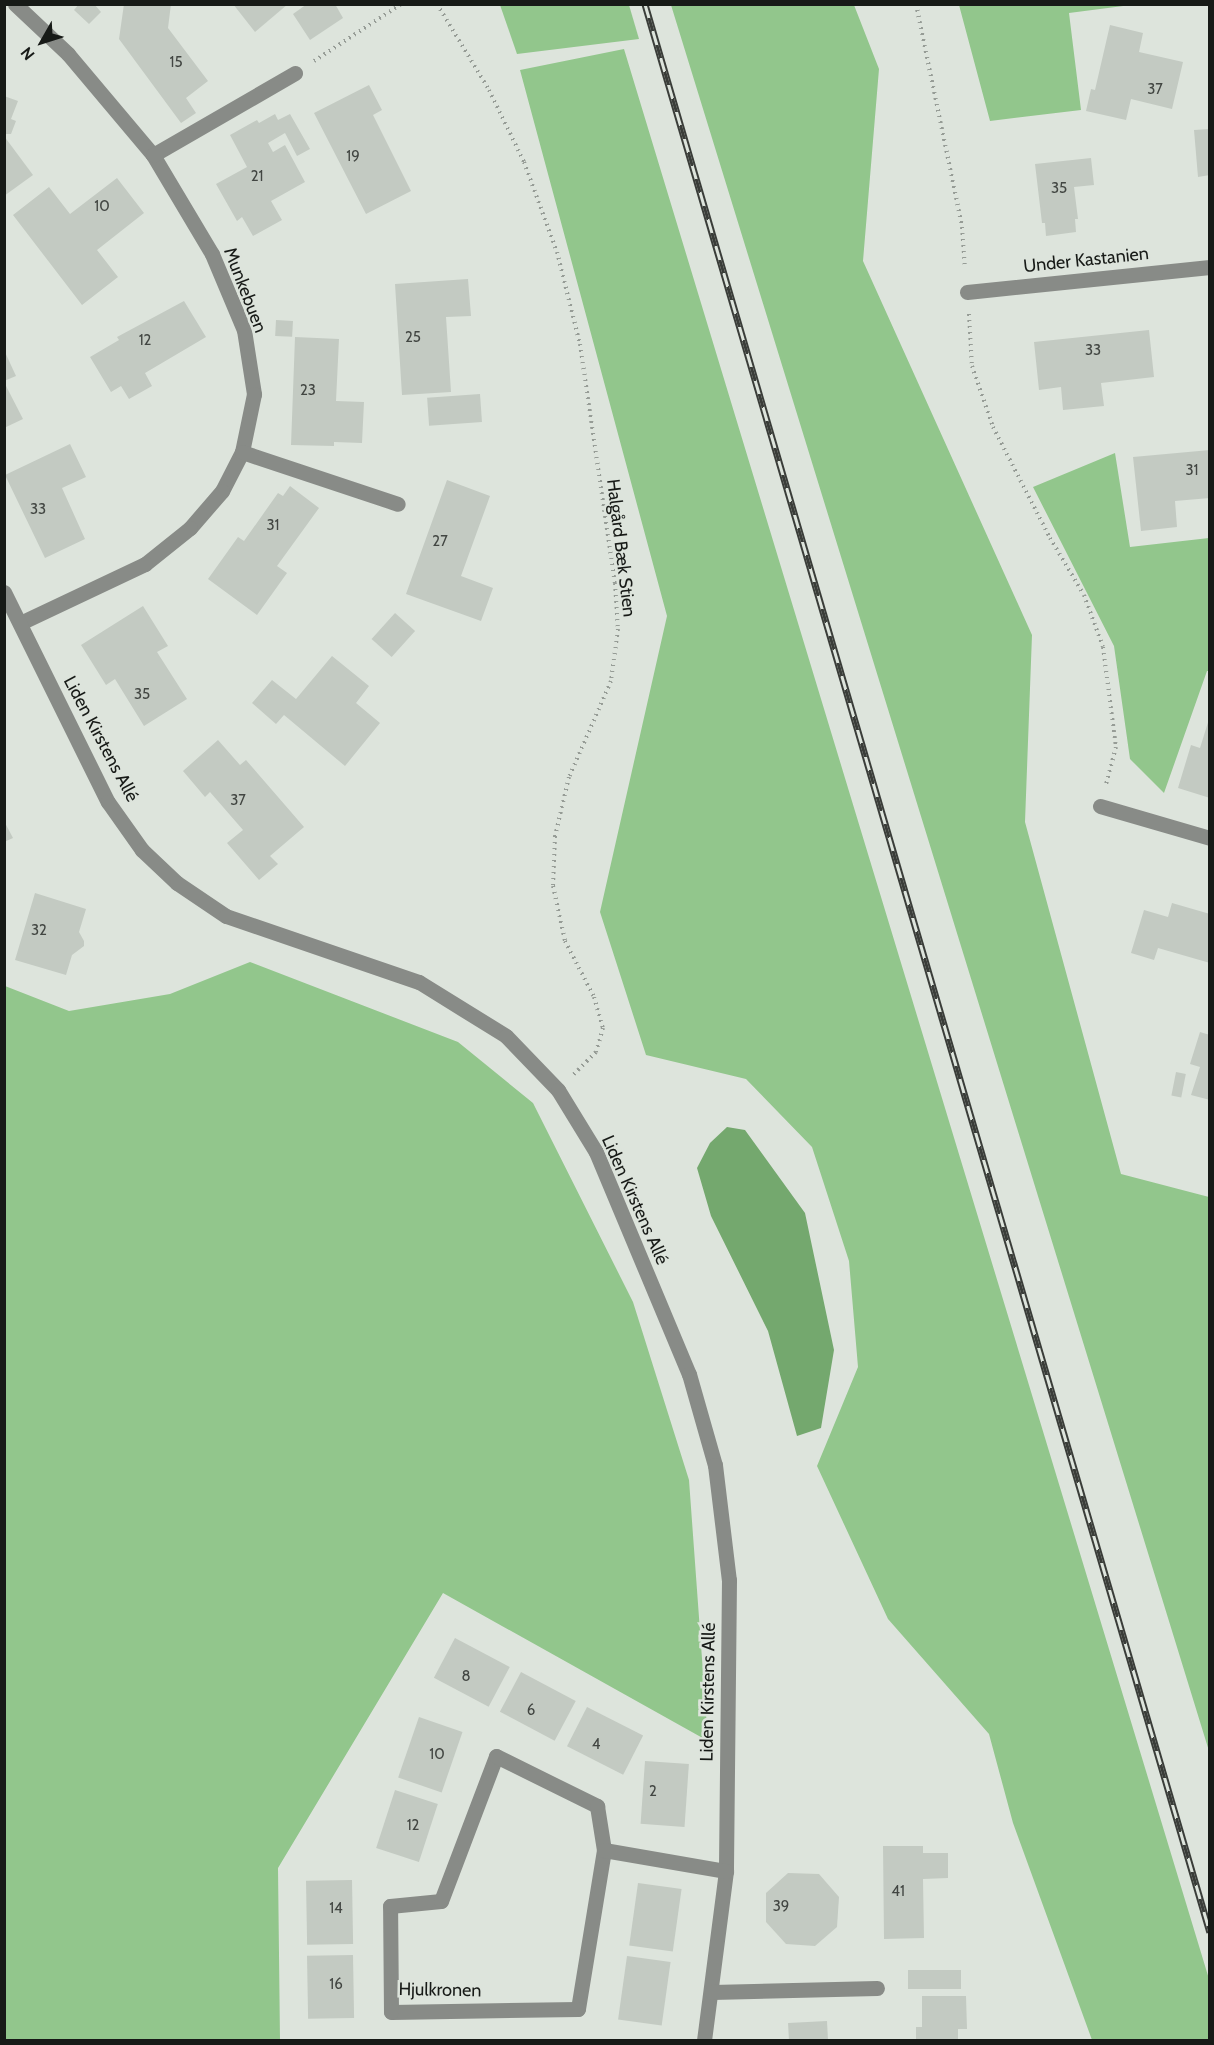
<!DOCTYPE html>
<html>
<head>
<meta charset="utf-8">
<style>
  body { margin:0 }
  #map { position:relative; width:1214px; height:2045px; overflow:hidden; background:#dde4dc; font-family:Cabin,sans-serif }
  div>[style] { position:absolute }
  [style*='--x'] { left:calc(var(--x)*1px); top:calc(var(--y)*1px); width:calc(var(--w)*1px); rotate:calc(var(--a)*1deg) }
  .green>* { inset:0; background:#92c68c }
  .water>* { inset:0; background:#74a86e }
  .building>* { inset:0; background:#c3cac2; transform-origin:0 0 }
  .path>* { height:4px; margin-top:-2px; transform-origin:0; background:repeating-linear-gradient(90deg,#969c96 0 1.5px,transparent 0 6px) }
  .minor>* { height:15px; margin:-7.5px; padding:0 7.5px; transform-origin:7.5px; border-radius:7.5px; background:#888b87 }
  .rail>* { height:7px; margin-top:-3.5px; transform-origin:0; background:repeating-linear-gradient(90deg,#dde4dc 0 14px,#3a3d39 0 28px); box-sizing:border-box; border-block:2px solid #3a3d39 }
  span { translate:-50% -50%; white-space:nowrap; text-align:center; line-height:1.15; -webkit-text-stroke:5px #dde4dc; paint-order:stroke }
  .number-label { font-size:15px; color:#424642 }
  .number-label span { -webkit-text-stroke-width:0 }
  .street-label { font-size:18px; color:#171a17 }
  .frame { position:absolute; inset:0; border:6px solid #171a17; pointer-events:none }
  .north { position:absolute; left:12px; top:12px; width:60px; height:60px; -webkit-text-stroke:4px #dde4dc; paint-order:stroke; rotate:231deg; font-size:16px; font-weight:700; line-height:24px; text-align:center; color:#171a17 }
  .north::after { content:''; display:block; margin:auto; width:21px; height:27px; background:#171a17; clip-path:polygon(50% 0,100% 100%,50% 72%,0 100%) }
</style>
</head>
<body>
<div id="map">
  <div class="green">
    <i style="clip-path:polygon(500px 5px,629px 5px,639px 39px,517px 54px)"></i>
    <i style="clip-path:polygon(671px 5px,854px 5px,879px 69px,863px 261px,1032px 635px,1025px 822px,1121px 1174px,1209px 1197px,1209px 1751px)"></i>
    <i style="clip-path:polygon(959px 5px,960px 4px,1131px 5px,1069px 13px,1081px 110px,990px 121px)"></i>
    <i style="clip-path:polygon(624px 49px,1209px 1979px,1209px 2040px,1092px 2040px,1013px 1823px,989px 1734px,888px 1619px,817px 1466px,858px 1367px,849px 1261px,812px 1147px,746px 1079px,646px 1055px,600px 912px,667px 616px,520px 70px)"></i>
    <i style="clip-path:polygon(1115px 453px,1130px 547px,1209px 538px,1209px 671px,1207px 671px,1164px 793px,1130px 759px,1114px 646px,1033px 487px)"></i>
    <i style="clip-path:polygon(250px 962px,458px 1042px,533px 1103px,633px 1302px,689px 1480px,708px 1741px,443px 1593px,278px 1868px,280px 2040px,5px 2040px,5px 986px,69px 1011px,170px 994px)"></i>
  </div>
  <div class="water">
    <i style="clip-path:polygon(727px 1127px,745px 1130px,805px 1213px,834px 1350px,821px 1428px,797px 1436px,768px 1331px,711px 1216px,697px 1168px,710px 1143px)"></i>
  </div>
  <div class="building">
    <i style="clip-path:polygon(79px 4px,94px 4px,101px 12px,89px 24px,74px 10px)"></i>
    <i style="clip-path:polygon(124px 4px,171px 4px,168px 28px,208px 81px,186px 98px,196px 113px,181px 123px,119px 39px)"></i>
    <i style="clip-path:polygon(233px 4px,288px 4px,255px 32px)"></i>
    <i style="clip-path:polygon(307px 4px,335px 4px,343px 18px,310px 40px,293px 14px)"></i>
    <i style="clip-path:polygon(1110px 25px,1143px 33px,1139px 52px,1183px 62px,1172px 109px,1131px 99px,1126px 120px,1086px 111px,1091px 89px,1095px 90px)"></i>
    <i style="clip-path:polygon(369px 85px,382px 110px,373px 115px,411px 191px,366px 214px,314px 113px)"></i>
    <i style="clip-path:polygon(4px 96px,18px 101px,11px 119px,16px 121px,11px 134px,4px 134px)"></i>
    <i style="clip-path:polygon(275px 114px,278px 120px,290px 114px,310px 149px,297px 156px,285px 133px,268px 143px,273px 152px,285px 145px,305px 182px,271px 201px,282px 220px,253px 236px,242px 217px,237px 221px,216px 184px,247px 167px,230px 135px,257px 120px,259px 123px)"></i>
    <i style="clip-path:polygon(1210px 129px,1210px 175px,1198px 177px,1194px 130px)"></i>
    <i style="clip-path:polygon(4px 136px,33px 175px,4px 196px)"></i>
    <i style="clip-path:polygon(1091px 158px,1094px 185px,1074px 187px,1078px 219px,1075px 219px,1076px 232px,1046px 236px,1045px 223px,1042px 223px,1035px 164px)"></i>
    <i style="clip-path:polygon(117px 178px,144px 213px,97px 250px,118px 277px,82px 305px,13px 215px,49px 187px,70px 214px)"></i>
    <i style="clip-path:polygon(468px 279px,471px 316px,446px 317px,451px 392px,402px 395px,395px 284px)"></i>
    <i style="clip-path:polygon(184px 301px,206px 337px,145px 373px,152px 386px,129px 399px,121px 386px,111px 392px,90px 357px,119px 340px,117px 337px)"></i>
    <i style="left:276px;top:320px;width:17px;height:16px;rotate:3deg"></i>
    <i style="clip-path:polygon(1149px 330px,1154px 377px,1101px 383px,1104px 406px,1063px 410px,1061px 387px,1039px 390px,1034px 342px)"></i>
    <i style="clip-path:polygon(295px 337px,339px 339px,336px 401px,364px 402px,362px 443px,334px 442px,334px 446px,291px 445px)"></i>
    <i style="clip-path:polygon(4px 350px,16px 376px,4px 381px)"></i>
    <i style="clip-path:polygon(4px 382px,23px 419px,4px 428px)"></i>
    <i style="left:480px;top:394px;width:28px;height:53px;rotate:86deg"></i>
    <i style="clip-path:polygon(70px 444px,86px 477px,62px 488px,85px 539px,45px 558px,5px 475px)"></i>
    <i style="clip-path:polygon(1210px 450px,1210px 498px,1175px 501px,1177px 527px,1141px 531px,1133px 457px)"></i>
    <i style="clip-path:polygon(447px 480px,490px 496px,461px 576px,493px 588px,481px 621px,406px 594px)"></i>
    <i style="clip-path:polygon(290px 486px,319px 508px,277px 566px,287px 573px,257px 615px,208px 579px,238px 537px,244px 541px,278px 493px,283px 496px)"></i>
    <i style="clip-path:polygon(143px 606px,168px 646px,157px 652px,187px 699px,144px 726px,115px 679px,106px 685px,81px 645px)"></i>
    <i style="left:395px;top:613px;width:27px;height:35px;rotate:42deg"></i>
    <i style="clip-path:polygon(332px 656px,369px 686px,356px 703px,380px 723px,345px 766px,284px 715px,276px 724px,252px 703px,272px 680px,296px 699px)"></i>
    <i style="clip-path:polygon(1210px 716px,1210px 798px,1178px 788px,1191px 745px,1200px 748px)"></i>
    <i style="clip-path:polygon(218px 740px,240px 765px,246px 760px,304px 827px,270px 856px,278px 864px,259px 880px,227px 843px,243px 830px,210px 792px,205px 797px,183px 771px)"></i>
    <i style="clip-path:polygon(4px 821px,13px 838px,4px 842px)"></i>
    <i style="clip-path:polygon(35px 893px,86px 909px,79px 932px,84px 941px,84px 946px,72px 955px,66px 975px,15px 960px)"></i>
    <i style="clip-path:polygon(1172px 903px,1210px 914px,1210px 963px,1158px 948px,1154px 960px,1131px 953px,1144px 910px,1168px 917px)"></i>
    <i style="clip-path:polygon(1200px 1032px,1210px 1035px,1210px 1100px,1191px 1095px,1200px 1067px,1190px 1064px)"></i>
    <i style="left:1176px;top:1072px;width:10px;height:24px;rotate:11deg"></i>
    <i style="left:455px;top:1638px;width:62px;height:45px;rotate:28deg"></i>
    <i style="left:521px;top:1672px;width:62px;height:45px;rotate:28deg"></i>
    <i style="left:587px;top:1707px;width:63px;height:44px;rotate:27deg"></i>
    <i style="left:419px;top:1717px;width:46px;height:64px;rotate:19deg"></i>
    <i style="left:645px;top:1761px;width:44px;height:63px;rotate:4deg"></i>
    <i style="left:395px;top:1790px;width:45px;height:61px;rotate:18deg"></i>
    <i style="clip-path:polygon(883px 1846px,923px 1846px,923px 1853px,948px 1853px,948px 1878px,923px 1879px,924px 1938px,884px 1939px)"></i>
    <i style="clip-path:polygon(788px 1873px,819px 1874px,839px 1897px,837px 1927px,815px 1946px,786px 1944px,766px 1922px,766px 1893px)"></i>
    <i style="left:352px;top:1880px;width:64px;height:46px;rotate:89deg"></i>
    <i style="left:638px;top:1883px;width:44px;height:63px;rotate:8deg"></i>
    <i style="left:353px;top:1955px;width:63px;height:46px;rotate:89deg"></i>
    <i style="left:627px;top:1956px;width:44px;height:64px;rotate:8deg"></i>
    <i style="left:961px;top:1970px;width:19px;height:53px;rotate:90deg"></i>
    <i style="clip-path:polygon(922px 1996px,966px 1996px,967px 2029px,958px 2029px,958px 2040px,916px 2040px,916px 2027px,922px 2027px)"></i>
    <i style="left:827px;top:2021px;width:19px;height:39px;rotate:87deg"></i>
  </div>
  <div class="path">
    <i style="--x:437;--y:4;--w:100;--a:58.8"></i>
    <i style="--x:489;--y:90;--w:80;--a:64.1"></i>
    <i style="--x:524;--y:162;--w:96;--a:69.9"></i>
    <i style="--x:557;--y:252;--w:95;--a:76"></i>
    <i style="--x:580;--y:344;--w:242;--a:81.7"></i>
    <i style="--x:615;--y:583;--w:46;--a:86.3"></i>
    <i style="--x:618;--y:629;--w:52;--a:97.7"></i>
    <i style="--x:611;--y:681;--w:105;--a:113.6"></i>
    <i style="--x:569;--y:777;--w:61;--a:103.3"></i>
    <i style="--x:555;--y:836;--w:50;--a:92.3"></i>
    <i style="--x:553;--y:886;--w:56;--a:77.7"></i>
    <i style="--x:565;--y:941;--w:63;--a:62.6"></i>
    <i style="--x:594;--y:997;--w:32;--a:74"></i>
    <i style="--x:603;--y:1028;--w:25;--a:106"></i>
    <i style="--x:596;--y:1052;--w:33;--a:135"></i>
    <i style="--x:916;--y:4;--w:228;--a:78.3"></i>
    <i style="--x:962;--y:227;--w:41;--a:85.8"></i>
    <i style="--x:314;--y:61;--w:104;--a:-33.2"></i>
    <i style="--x:969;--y:314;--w:52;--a:86.7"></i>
    <i style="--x:972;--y:366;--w:65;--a:71"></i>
    <i style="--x:993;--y:427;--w:125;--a:62.8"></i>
    <i style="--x:1050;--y:538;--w:66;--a:59.2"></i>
    <i style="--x:1084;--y:595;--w:55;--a:69.9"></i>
    <i style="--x:1103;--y:647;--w:101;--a:82.6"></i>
    <i style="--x:1116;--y:747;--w:39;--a:105"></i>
  </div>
  <div class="minor">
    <i style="--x:15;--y:4;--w:73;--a:43.3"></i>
    <i style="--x:68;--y:54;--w:132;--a:49.9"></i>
    <i style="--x:153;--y:155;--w:115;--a:59.2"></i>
    <i style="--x:212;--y:254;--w:82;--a:67.2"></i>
    <i style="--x:244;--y:330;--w:65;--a:81.1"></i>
    <i style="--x:254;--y:394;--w:59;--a:101.7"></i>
    <i style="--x:242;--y:452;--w:44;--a:117.1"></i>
    <i style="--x:222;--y:491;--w:49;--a:130.9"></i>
    <i style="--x:190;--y:528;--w:58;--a:141.3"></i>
    <i style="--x:145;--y:564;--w:138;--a:154.7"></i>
    <i style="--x:153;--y:155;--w:164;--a:-30"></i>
    <i style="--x:967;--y:292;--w:244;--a:-5.9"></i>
    <i style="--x:242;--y:452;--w:164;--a:18.4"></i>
    <i style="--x:4;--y:592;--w:234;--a:63.7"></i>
    <i style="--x:108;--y:802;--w:59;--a:54.7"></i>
    <i style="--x:142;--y:850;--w:48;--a:43.3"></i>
    <i style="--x:177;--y:883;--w:59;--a:34"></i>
    <i style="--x:226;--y:916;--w:204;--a:18.9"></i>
    <i style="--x:419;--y:982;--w:102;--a:31.8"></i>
    <i style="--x:506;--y:1036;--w:75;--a:46.1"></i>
    <i style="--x:558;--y:1090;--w:73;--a:58.5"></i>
    <i style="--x:596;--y:1152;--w:241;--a:67.3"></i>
    <i style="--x:689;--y:1374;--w:95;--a:74.1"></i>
    <i style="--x:715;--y:1465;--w:116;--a:83.1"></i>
    <i style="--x:729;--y:1580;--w:291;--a:90.6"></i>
    <i style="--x:726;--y:1871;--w:170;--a:97.4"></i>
    <i style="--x:1100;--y:806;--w:115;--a:16.2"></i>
    <i style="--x:604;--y:1850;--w:161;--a:99.3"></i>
    <i style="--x:578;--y:2009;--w:187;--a:179.1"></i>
    <i style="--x:391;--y:2012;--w:106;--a:-90.5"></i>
    <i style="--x:390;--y:1906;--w:51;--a:-5.6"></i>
    <i style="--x:441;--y:1901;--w:155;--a:-69.2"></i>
    <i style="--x:496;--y:1756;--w:113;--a:26.3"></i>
    <i style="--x:597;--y:1806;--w:45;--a:81"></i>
    <i style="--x:604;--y:1850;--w:124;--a:9.8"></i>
    <i style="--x:712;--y:1992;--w:165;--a:-1.4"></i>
  </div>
  <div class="rail">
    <i style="--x:645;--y:4;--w:2009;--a:73.67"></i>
  </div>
  <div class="number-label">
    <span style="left:176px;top:63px">15</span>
    <span style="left:1155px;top:90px">37</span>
    <span style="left:353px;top:157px">19</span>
    <span style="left:257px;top:177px">21</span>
    <span style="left:1059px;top:189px">35</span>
    <span style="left:102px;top:207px">10</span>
    <span style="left:413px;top:338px">25</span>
    <span style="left:145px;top:341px">12</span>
    <span style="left:1093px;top:351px">33</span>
    <span style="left:308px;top:391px">23</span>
    <span style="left:1192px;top:471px">31</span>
    <span style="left:38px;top:510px">33</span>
    <span style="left:273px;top:526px">31</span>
    <span style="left:440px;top:542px">27</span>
    <span style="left:142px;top:695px">35</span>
    <span style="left:238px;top:801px">37</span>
    <span style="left:39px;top:931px">32</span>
    <span style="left:466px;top:1677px">8</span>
    <span style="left:531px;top:1711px">6</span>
    <span style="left:596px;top:1745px">4</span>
    <span style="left:437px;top:1755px">10</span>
    <span style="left:653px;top:1792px">2</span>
    <span style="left:413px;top:1826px">12</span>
    <span style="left:898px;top:1892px">41</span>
    <span style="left:781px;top:1907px">39</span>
    <span style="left:336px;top:1909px">14</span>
    <span style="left:336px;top:1985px">16</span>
  </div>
  <div class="street-label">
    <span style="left:1086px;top:260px;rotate:-6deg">Under Kastanien</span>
    <span style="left:245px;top:290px;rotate:69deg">Munkebuen</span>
    <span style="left:621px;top:548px;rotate:83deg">Halgård Bæk Stien</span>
    <span style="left:101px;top:739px;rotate:62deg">Liden Kirstens Allé</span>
    <span style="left:635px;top:1200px;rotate:66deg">Liden Kirstens Allé</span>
    <span style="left:708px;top:1692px;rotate:-89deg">Liden Kirstens Allé</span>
    <span style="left:440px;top:1990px;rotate:1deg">Hjulkronen</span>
  </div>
  <div class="frame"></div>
  <div class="north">N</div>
</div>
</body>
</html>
